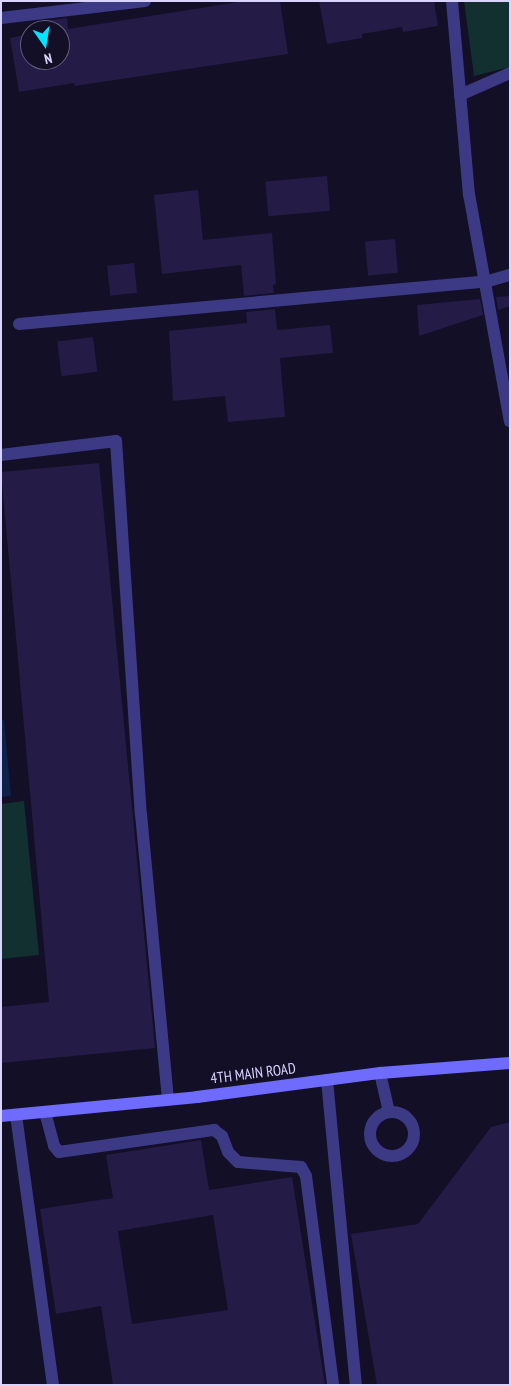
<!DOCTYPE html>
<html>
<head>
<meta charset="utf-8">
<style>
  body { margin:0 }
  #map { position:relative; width:511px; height:1386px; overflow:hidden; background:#130f26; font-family:"PT Sans Narrow",sans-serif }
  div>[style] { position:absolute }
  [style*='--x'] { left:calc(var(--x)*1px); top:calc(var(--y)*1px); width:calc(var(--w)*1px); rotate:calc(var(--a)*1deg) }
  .green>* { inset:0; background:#12302f }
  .water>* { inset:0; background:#0c2248 }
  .building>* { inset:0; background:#241b47; transform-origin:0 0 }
  .lane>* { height:12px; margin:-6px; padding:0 6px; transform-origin:6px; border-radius:6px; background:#3d3a85 }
  .lane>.ring { margin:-6px; padding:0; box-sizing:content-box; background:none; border:12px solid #3d3a85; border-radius:50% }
  .street>* { height:12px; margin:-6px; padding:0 6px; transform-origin:6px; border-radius:6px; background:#3d3a85 }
  .secondary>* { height:12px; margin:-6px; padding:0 6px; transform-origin:6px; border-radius:6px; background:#6f6bff }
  span { translate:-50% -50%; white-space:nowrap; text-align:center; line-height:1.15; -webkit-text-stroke:4px #130f26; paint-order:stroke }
  .street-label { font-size:15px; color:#d9d4ff }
  .frame { position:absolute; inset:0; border:2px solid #d9d4ff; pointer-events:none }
  .north { position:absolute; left:20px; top:20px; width:50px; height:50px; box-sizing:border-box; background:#130f26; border:1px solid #625e7d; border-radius:50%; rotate:167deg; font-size:14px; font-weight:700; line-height:20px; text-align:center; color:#d9d4ff }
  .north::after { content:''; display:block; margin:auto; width:18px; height:22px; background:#00e5ff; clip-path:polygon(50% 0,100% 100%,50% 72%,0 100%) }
</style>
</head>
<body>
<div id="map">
  <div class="green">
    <i style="clip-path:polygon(464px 1px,510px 1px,510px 67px,474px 76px)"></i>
    <i style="clip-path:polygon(24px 801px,39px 955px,1px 959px,1px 804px)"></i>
  </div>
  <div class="water">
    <i style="clip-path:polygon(1px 720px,4px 720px,11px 796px,1px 797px)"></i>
  </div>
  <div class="building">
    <i style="clip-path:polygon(245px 1px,280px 1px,288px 54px,75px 86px,74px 83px,19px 92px,10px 38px,30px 34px,30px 60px,60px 60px,60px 30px,35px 30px,34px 22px,67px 18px,68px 29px)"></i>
    <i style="clip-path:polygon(319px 1px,434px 1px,438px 26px,403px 32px,402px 27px,362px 34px,362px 38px,327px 44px)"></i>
    <i style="left:327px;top:176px;width:35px;height:62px;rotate:85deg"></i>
    <i style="clip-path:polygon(198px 190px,203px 240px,272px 233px,276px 284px,273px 285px,274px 293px,244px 296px,241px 265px,162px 274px,154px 195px)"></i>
    <i style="left:395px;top:239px;width:34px;height:30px;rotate:85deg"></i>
    <i style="left:134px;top:263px;width:30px;height:27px;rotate:84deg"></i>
    <i style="clip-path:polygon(510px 296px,510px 306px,498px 310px,496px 297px)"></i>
    <i style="clip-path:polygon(480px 299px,483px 315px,419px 336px,417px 305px)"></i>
    <i style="clip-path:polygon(275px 309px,277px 330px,330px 325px,333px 353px,280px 358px,285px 417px,228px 422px,225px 396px,173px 401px,169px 331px,247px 323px,246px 312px)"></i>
    <i style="left:93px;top:337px;width:35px;height:36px;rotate:83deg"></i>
    <i style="clip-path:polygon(99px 463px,155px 1048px,1px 1063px,1px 1007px,49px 1002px,1px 472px)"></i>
    <i style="clip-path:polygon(510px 1122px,510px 1385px,377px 1385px,351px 1234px,418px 1224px,491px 1127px)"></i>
    <i style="clip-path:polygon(evenodd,201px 1140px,209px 1190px,292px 1177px,325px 1385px,113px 1385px,101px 1306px,56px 1314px,40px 1209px,113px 1198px,106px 1155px,201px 1140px,213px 1215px,228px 1310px,132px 1324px,118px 1231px,213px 1215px)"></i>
  </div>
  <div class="lane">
    <i style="--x:460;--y:95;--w:55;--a:-23.7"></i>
    <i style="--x:1;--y:455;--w:116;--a:-6.9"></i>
    <i style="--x:116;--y:441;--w:374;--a:86.2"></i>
    <i style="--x:141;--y:814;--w:287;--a:84.6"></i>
    <i style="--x:380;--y:1073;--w:40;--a:77"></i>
    <i style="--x:327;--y:1080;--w:306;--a:84.6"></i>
    <i class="ring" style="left:370px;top:1112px;width:32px;height:32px"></i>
  </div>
  <div class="street">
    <i style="--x:452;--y:1;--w:194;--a:85"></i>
    <i style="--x:469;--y:194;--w:231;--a:79.8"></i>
    <i style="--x:1;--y:18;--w:145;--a:-6.7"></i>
    <i style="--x:19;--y:324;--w:468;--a:-5.2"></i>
    <i style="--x:485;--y:282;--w:26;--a:-16"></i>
    <i style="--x:45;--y:1112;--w:35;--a:75"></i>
    <i style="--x:54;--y:1146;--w:8;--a:50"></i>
    <i style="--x:59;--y:1152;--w:157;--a:-8.1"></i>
    <i style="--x:214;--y:1130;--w:10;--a:37"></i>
    <i style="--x:222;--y:1136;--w:17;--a:69"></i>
    <i style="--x:228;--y:1152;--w:14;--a:45"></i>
    <i style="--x:238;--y:1162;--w:63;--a:4.5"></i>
    <i style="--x:301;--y:1167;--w:10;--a:61"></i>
    <i style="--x:306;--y:1176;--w:211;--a:82.6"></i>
    <i style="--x:16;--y:1115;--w:273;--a:82.2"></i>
  </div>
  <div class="secondary">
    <i style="--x:1;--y:1116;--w:197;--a:-5.5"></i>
    <i style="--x:197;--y:1097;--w:185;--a:-7.5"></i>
    <i style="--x:380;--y:1073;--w:130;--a:-4.4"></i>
  </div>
  <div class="street-label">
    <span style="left:253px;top:1073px;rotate:-7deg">4TH MAIN ROAD</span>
  </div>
  <div class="frame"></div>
  <div class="north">N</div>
</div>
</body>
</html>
